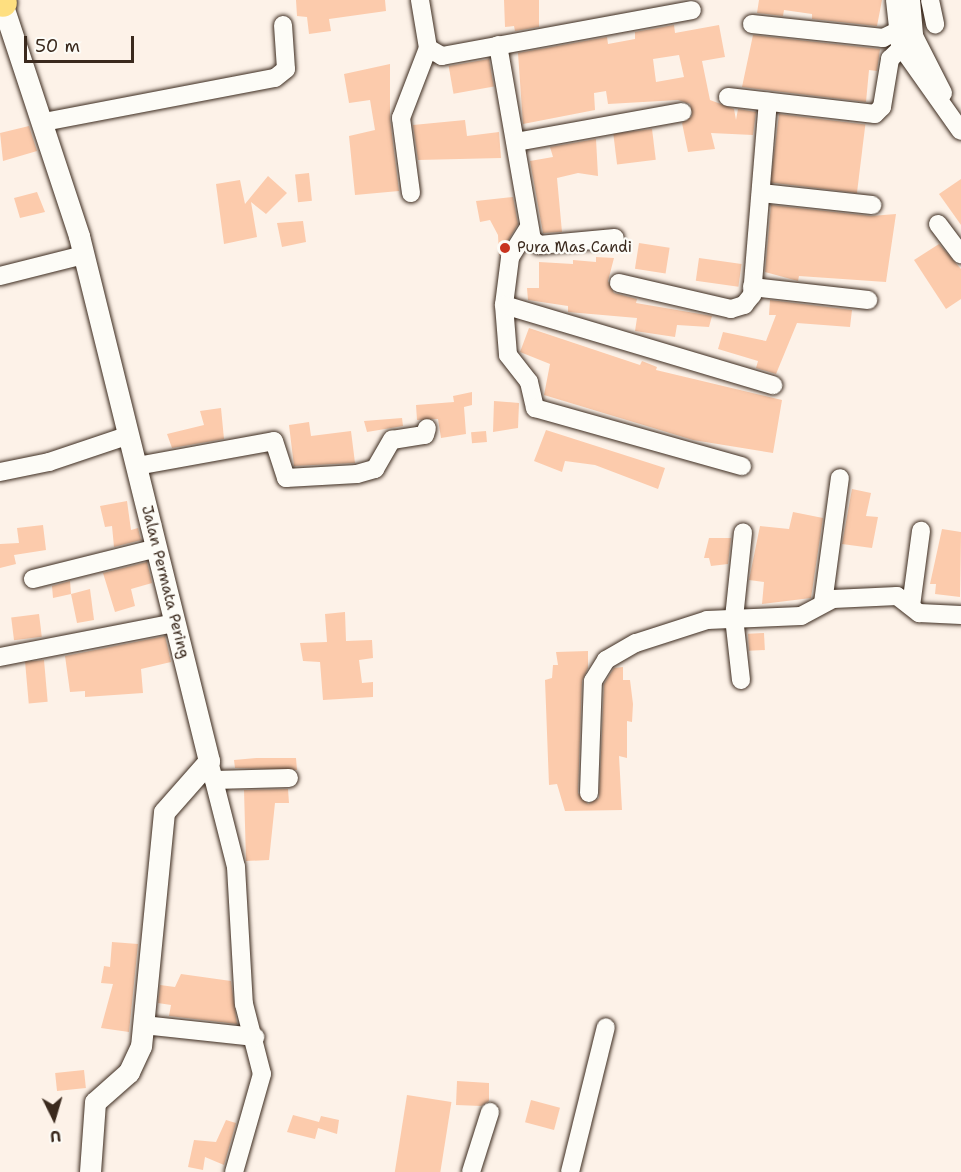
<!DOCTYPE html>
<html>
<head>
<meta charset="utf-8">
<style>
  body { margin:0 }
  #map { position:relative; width:961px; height:1172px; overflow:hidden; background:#fdf2e8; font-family:"Shantell Sans",sans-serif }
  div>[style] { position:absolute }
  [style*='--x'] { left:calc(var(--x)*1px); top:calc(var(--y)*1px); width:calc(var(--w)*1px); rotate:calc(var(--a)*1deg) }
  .building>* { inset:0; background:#fccbac; transform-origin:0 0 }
  .roads { filter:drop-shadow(0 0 2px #3b2a1e) drop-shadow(0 0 2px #3b2a1e) }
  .minor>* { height:18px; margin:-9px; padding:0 9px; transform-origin:9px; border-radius:9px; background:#fdfcf7 }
  .tertiary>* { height:21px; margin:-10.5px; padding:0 10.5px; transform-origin:10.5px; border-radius:10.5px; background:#fdfcf7 }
  .trunk>* { height:28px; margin:-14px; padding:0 14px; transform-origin:14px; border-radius:14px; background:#fedf80 }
  .dots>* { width:16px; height:16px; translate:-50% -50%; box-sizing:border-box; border:3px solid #fdfcf7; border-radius:50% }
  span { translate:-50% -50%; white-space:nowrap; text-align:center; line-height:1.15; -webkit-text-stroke:4.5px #fdfcf7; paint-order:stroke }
  .poi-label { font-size:15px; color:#3b2a1e }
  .left { translate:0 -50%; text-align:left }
  .street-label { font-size:15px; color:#3b2a1e }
  .north { position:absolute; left:24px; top:1088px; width:60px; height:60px; -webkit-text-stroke:4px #fdfcf7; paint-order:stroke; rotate:175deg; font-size:16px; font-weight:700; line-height:24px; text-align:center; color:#3b2a1e }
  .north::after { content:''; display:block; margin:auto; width:21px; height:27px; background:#3b2a1e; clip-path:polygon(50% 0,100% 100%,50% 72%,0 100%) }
  .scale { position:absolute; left:24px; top:36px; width:110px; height:27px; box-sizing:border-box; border:3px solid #3b2a1e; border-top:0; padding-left:8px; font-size:18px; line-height:21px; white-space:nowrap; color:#3b2a1e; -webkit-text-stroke:4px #fdfcf7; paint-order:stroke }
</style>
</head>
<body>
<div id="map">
  <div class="building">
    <i style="clip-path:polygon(296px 0,385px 0,386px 11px,329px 19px,331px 31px,309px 34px,307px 17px,297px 16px)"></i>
    <i style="clip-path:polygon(504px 0,539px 0,539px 27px,515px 31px,514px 26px,505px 27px)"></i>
    <i style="clip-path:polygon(759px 0,882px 0,877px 26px,812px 19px,812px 14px,784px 10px,783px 16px,757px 13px)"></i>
    <i style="clip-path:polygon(evenodd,674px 25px,675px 33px,719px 25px,725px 57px,702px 61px,710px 100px,734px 109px,736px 120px,738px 109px,756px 112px,753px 135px,711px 133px,715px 149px,688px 152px,682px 123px,692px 116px,690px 104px,678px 100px,608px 104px,606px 91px,594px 93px,595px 110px,523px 124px,518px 53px,607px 37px,608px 44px,635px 39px,635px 32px,674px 25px,679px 55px,684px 77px,656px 82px,653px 59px,679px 55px)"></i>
    <i style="clip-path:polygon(753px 35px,880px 49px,877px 71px,869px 70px,866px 102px,742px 87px)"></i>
    <i style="left:489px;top:59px;width:28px;height:41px;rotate:80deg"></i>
    <i style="clip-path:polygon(390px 64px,390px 119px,399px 191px,355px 195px,349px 136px,375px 130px,370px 100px,349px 103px,344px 74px)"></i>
    <i style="left:779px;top:114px;width:87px;height:69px;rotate:7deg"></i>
    <i style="clip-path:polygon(465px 120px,467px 136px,499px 132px,501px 158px,418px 160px,413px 125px)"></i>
    <i style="clip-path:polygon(29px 126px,37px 151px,3px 161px,0 133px)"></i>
    <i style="left:652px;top:129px;width:31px;height:39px;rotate:83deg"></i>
    <i style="clip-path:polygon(596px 139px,598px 176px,578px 173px,557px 178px,562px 232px,543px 233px,530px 161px,553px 157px,550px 147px)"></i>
    <i style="left:309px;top:173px;width:28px;height:14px;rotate:84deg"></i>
    <i style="clip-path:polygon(268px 176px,287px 193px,266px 214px,251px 202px,257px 237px,224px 244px,216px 184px,240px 180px,245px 204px)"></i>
    <i style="clip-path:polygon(961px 179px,961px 225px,939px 194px)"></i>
    <i style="clip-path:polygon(37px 192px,45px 212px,20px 218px,14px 198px)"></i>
    <i style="clip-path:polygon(513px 197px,518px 224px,499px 256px,498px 235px,490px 220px,480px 222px,476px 201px)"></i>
    <i style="clip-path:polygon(771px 205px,871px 216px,896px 214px,886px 282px,799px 276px,798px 281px,765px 272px)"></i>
    <i style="clip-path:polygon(303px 221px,306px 242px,282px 247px,277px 223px)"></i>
    <i style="left:639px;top:243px;width:31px;height:26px;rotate:9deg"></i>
    <i style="clip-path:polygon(939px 244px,961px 269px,961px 299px,946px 309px,914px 260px)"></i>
    <i style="clip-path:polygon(596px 257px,614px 258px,608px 281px,614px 293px,637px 299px,636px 303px,712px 316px,709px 327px,677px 325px,675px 337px,635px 331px,637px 318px,568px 312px,568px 306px,528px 300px,527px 288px,539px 288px,539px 262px,573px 264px,573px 260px,596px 262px)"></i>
    <i style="left:699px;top:258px;width:43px;height:23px;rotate:8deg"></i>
    <i style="clip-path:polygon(770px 300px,852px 310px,850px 327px,797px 323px,776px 374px,756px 368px,758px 361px,718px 349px,723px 332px,766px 341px,776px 315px,769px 315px)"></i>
    <i style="clip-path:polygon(529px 328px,640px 365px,642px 361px,657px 367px,656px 370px,782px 400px,773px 453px,693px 440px,544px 395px,550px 364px,520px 352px)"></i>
    <i style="clip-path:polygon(472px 392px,472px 405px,464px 407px,466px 434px,441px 438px,438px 419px,417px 420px,416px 405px,454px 402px,453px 396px)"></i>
    <i style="clip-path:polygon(494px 401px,519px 403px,518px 428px,493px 432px)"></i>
    <i style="clip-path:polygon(221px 408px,224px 439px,172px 448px,167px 434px,204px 425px,200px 411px)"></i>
    <i style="clip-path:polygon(402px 418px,403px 426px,367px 432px,364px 421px)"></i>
    <i style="clip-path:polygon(309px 422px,311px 436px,351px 431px,355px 463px,294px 466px,289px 425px)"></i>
    <i style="clip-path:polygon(546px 430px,665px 468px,658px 489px,595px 465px,565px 461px,562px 472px,534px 461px)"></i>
    <i style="left:486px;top:431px;width:11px;height:15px;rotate:85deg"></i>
    <i style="clip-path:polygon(852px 489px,871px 493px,866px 516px,878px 517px,872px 548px,842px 544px)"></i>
    <i style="clip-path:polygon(127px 501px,131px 530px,138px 528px,141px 540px,114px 547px,112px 526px,105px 527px,100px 506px)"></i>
    <i style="clip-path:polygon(793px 512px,823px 518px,811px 598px,762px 604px,764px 582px,749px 580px,760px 526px,789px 529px)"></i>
    <i style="clip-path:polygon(43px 525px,46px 550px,14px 555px,16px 564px,0 568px,0 544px,19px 543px,17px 528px)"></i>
    <i style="clip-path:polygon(942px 529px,961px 532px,960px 597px,935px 594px,936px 584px,930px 584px)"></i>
    <i style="clip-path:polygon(709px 538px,731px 538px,728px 564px,711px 566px,709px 558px,704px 558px)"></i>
    <i style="clip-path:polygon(147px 562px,152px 583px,131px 589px,135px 606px,115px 612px,103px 573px)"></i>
    <i style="clip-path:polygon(70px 581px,71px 594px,53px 598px,52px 586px)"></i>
    <i style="clip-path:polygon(90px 589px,94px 620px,77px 623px,71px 594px)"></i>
    <i style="clip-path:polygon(345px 612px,346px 641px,372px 640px,373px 658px,359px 660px,362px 683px,373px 682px,373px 697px,323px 700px,320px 662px,303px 661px,300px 643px,327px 642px,325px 614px)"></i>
    <i style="left:39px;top:614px;width:23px;height:28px;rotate:83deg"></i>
    <i style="left:764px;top:633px;width:17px;height:16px;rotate:87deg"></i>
    <i style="clip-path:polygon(165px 636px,171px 662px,141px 669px,143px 693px,85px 697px,85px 691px,70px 692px,65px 656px)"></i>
    <i style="clip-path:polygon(588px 651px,588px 668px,582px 681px,578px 793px,588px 804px,599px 798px,604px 684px,614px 668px,623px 667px,623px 680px,630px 680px,633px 704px,632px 722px,627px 721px,627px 758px,619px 756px,622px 810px,565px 811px,557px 784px,549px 785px,545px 680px,552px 678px,553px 665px,558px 665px,556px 652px)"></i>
    <i style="left:44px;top:660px;width:42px;height:19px;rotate:85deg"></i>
    <i style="clip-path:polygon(256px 758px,296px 758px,297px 770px,235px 768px,234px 760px)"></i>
    <i style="clip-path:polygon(288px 789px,289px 803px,275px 803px,269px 860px,246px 861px,244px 790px)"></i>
    <i style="clip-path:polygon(112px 942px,138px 944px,129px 1032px,101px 1028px,113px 984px,101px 983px,104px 966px,110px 967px)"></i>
    <i style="clip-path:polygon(181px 974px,231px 981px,237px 1024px,169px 1016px,171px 1005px,158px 1003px,160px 985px,175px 987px)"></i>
    <i style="left:84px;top:1070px;width:18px;height:29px;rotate:84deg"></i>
    <i style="clip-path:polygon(457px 1081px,489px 1083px,489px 1101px,481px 1106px,456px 1105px)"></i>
    <i style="left:407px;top:1095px;width:45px;height:78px;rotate:9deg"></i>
    <i style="left:531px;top:1100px;width:30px;height:23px;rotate:15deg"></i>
    <i style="clip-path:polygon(293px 1115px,319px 1122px,321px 1116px,339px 1120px,337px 1134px,318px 1128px,315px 1139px,287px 1132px)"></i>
    <i style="clip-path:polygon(226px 1120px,236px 1123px,224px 1165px,205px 1157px,203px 1170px,188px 1167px,194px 1140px,216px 1142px)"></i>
  </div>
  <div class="roads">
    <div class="minor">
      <i style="--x:895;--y:0;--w:45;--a:83.7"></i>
      <i style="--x:900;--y:45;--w:105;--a:54.7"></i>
      <i style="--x:911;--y:0;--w:36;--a:85"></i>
      <i style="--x:914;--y:36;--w:64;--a:63"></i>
      <i style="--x:930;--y:0;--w:25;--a:78"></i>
      <i style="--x:752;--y:24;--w:132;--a:6.1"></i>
      <i style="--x:883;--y:38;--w:32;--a:-26"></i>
      <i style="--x:498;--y:45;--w:197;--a:80.1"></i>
      <i style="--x:532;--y:239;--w:9;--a:41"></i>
      <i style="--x:539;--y:245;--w:76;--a:-5.3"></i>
      <i style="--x:428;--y:48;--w:16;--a:30"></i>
      <i style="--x:442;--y:56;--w:254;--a:-10.4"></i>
      <i style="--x:728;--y:97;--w:148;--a:6.6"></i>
      <i style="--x:875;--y:114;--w:10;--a:-45"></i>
      <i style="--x:882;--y:107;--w:49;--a:-80.5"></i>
      <i style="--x:890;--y:59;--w:33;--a:-44"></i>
      <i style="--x:44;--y:122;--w:235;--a:-10.8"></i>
      <i style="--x:275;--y:78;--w:14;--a:-39"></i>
      <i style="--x:286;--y:69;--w:44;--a:-93.9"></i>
      <i style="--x:516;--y:142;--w:169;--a:-10.2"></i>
      <i style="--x:411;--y:193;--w:76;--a:-97.6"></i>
      <i style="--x:401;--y:118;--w:75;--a:-68.9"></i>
      <i style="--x:428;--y:48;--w:49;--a:-99.5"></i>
      <i style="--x:761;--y:193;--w:112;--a:6.2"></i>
      <i style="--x:938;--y:224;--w:38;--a:53"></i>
      <i style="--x:529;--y:227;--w:36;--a:122"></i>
      <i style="--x:510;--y:258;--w:47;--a:97.3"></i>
      <i style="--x:504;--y:305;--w:50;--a:85.4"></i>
      <i style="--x:508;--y:355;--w:34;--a:52"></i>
      <i style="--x:529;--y:382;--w:27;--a:77"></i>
      <i style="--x:535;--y:408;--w:215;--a:15.7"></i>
      <i style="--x:0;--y:276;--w:86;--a:-14.2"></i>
      <i style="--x:619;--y:283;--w:115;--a:13.1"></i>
      <i style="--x:731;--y:309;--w:14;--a:-17"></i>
      <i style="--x:744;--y:305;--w:13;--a:-51"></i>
      <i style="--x:752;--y:295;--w:194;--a:-85.3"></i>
      <i style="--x:752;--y:287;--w:117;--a:6.4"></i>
      <i style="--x:504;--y:305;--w:281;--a:16.6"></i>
      <i style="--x:137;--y:466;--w:139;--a:-10.3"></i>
      <i style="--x:274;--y:441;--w:39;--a:72"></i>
      <i style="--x:286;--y:478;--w:71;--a:-3.2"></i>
      <i style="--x:357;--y:474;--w:19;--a:-16"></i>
      <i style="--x:375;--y:469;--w:34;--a:-60"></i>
      <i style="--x:392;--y:440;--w:33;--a:-9"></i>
      <i style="--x:425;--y:435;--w:7;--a:-74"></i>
      <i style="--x:0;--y:472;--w:50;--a:-11.5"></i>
      <i style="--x:49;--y:462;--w:84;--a:-18.6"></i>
      <i style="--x:33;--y:579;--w:128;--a:-14"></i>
      <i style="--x:823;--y:603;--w:126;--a:-82.3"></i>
      <i style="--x:911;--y:606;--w:76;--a:-82.4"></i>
      <i style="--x:0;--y:657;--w:178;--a:-11"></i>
      <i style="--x:741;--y:680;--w:62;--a:-96.4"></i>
      <i style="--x:734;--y:618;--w:86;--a:-84"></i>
      <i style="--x:209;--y:761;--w:109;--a:75.7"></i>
      <i style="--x:236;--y:867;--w:137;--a:86.7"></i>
      <i style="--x:244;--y:1004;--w:72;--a:75.6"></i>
      <i style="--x:262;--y:1074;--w:102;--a:105.9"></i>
      <i style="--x:214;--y:780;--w:75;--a:-1.5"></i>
      <i style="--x:589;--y:793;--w:112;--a:-88"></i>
      <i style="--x:593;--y:681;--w:25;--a:-58"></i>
      <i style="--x:606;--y:660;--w:34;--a:-30"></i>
      <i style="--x:636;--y:643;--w:75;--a:-17.9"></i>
      <i style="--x:707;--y:620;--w:94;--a:-2.4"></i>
      <i style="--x:801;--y:616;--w:36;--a:-28"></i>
      <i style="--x:833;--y:599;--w:64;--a:-2.7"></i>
      <i style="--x:897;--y:596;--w:28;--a:38"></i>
      <i style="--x:919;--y:613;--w:42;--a:2.7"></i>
      <i style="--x:143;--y:1025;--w:113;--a:6.1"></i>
      <i style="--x:471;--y:1172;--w:63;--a:-72.4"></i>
      <i style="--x:570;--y:1172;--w:149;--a:-76.1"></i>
    </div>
    <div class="tertiary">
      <i style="--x:1;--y:0;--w:249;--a:71.7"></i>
      <i style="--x:79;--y:236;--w:541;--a:76.09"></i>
      <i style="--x:209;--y:761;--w:68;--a:131.4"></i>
      <i style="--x:164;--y:812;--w:235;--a:95.6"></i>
      <i style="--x:141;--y:1046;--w:29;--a:115"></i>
      <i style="--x:129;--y:1072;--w:45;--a:138.6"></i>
      <i style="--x:95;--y:1102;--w:70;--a:94.1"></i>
    </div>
    <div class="trunk">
      <i style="--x:0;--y:0;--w:4;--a:45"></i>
    </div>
  </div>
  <div class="dots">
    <i style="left:505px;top:248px;background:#c8321e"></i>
  </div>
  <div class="poi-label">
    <span class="left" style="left:517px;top:248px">Pura Mas Candi</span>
  </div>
  <div class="street-label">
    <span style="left:165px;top:582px;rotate:76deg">Jalan Permata Pering</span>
  </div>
  <div class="north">U</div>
  <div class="scale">50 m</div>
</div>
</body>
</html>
